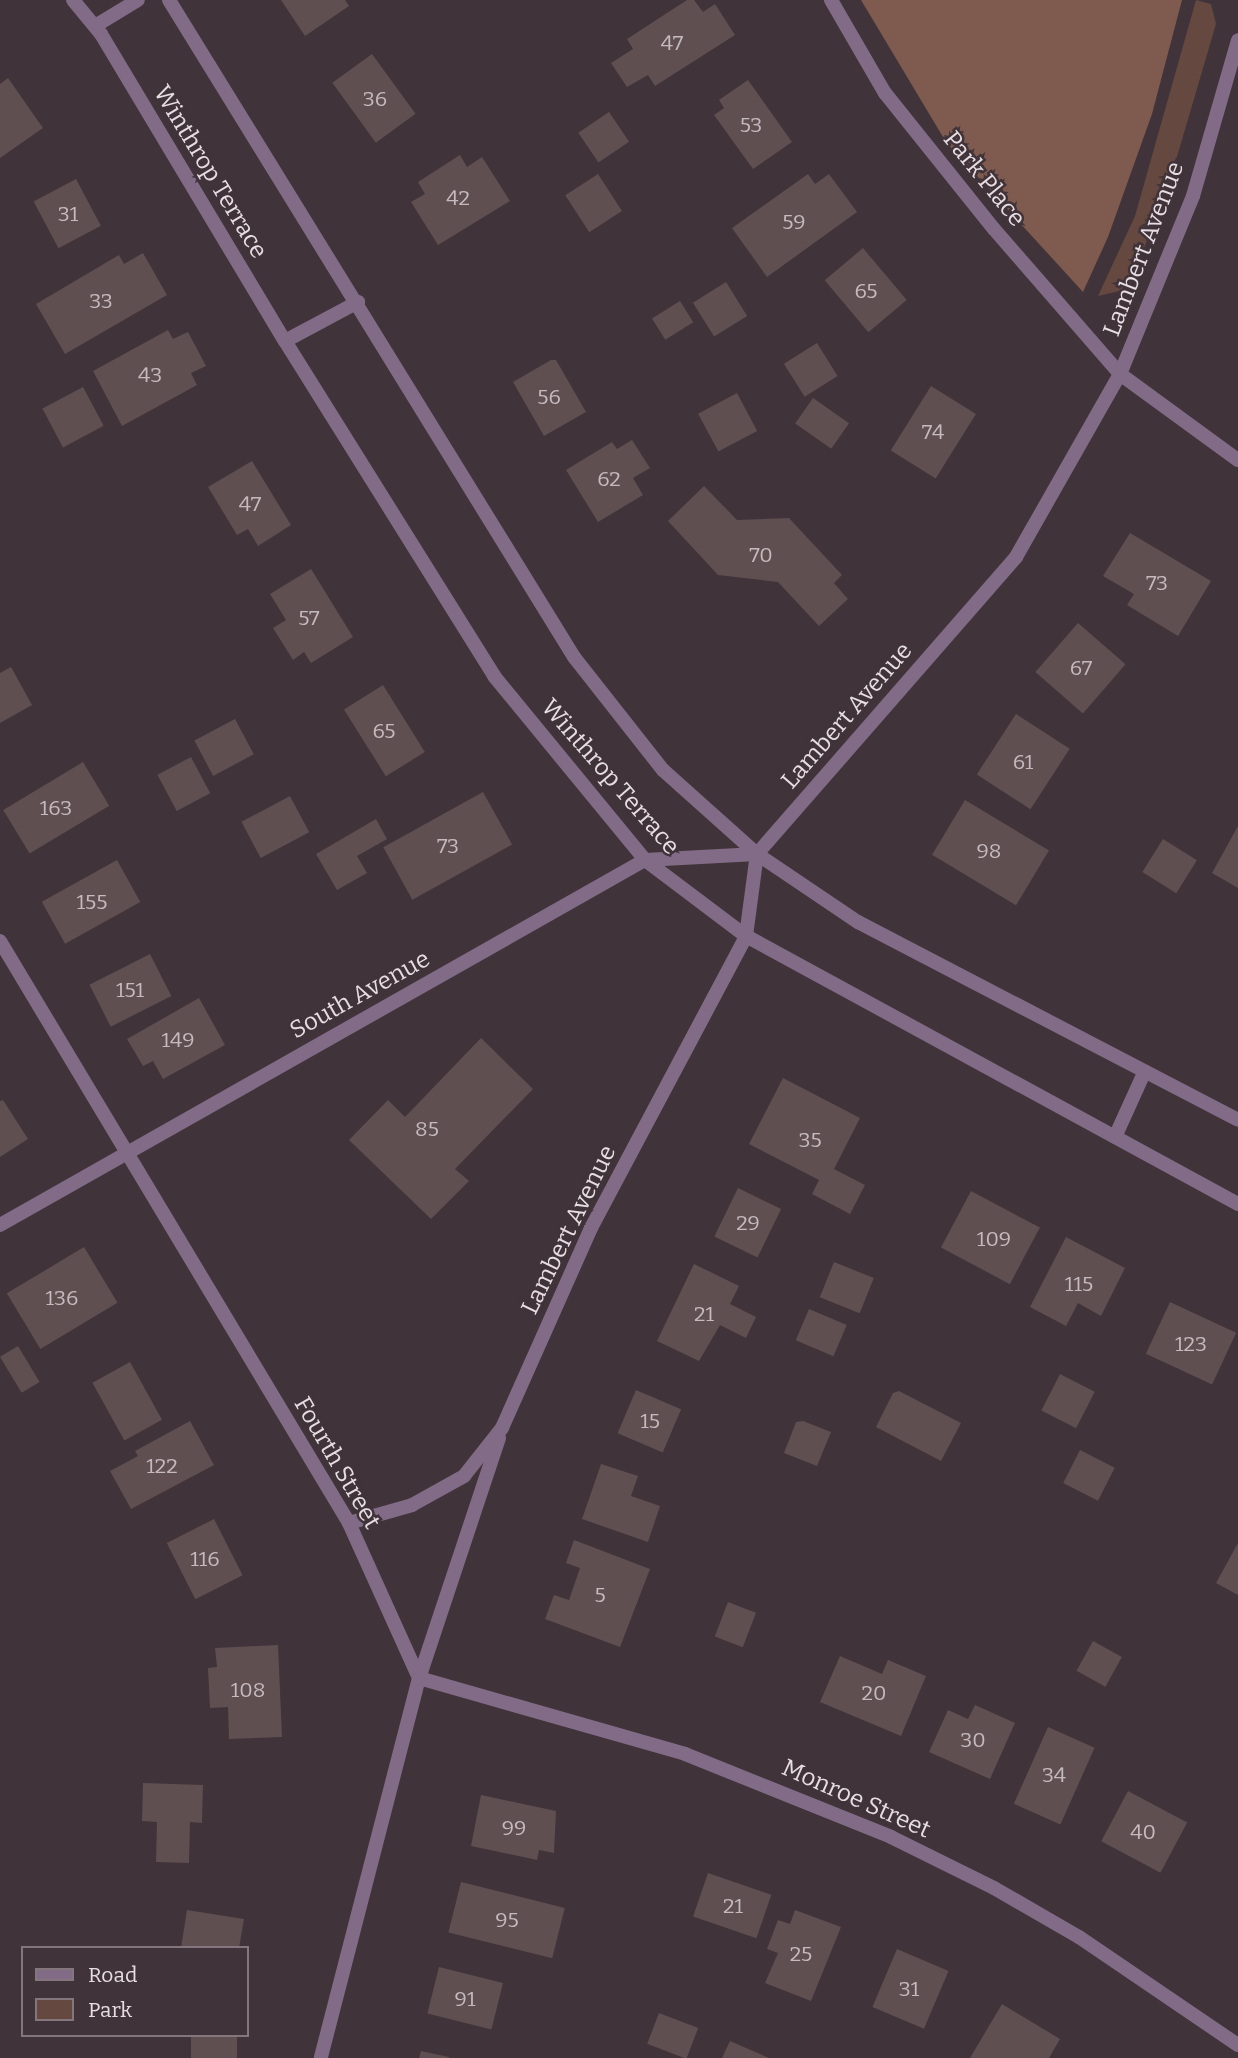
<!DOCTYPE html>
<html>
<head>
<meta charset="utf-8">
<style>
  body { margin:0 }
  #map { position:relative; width:1238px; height:2058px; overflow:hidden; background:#403339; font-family:Bitter,serif }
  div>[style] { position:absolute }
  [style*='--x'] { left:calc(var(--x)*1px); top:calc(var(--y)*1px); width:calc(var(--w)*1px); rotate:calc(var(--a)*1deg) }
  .green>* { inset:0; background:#65483f }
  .forest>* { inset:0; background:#7e5a4f }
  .building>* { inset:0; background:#5f4f51; transform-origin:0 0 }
  .minor>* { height:14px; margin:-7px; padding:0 7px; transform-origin:7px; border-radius:7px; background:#826b86 }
  .tertiary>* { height:14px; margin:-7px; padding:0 7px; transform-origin:7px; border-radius:7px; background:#826b86 }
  span { translate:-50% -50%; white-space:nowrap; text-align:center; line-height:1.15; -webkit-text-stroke:5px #403339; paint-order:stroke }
  .number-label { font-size:21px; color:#c5babe }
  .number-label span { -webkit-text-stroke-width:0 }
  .street-label { font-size:24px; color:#e7dee3 }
  .legend { position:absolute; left:21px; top:1946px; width:228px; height:91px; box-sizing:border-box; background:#403339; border:2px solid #83777d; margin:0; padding:9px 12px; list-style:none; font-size:21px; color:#e7dee3 }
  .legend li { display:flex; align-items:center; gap:14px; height:35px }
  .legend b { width:35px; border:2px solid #83777d }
</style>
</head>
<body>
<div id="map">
  <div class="green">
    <i style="clip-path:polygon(1196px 0,1211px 4px,1216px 24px,1169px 184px,1128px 289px,1098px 296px,1135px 216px)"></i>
  </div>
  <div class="forest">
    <i style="clip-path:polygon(861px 0,1182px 0,1152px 114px,1108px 237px,1083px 292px,946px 142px)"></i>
  </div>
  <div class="building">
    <i style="clip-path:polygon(281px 0,345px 0,349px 6px,305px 36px)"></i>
    <i style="clip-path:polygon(687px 0,694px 0,703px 12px,715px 4px,735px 35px,655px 86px,648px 75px,627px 87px,611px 63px,633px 49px,627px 39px)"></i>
    <i style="left:372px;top:54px;width:74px;height:49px;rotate:54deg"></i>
    <i style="clip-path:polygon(8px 78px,43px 128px,0 158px,0 84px)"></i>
    <i style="clip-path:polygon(748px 80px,792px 142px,753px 169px,714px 115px,724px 108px,719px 100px)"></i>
    <i style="left:609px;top:112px;width:36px;height:37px;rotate:56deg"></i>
    <i style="clip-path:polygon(460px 155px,467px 167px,482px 157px,510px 201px,438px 245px,411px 202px,425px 194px,418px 182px)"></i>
    <i style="left:598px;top:174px;width:44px;height:39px;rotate:57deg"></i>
    <i style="clip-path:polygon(808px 174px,815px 184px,829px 174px,857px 212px,767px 277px,732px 228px)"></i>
    <i style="left:76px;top:179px;width:53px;height:48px;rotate:62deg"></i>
    <i style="left:863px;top:248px;width:68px;height:50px;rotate:50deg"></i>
    <i style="clip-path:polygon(143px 253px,167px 295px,65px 354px,36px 304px,119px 255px,124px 264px)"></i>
    <i style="left:726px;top:282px;width:40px;height:39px;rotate:58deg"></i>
    <i style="left:680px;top:301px;width:25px;height:33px;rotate:58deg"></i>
    <i style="clip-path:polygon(168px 330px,173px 339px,188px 332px,206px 366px,191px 373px,197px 385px,122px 426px,93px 371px)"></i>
    <i style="left:817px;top:343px;width:39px;height:39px;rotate:58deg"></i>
    <i style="clip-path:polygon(551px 360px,556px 360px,586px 412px,544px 436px,513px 382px)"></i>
    <i style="left:931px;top:386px;width:53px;height:76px;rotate:32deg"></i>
    <i style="left:83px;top:387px;width:44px;height:46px;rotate:62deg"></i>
    <i style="left:737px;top:393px;width:43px;height:44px;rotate:62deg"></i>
    <i style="left:813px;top:398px;width:44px;height:31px;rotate:35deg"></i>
    <i style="clip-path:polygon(632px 440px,650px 468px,633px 478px,643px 495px,598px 522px,566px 470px,612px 442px,617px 449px)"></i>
    <i style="clip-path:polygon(252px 461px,291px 525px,258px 546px,248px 529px,237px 535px,208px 487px)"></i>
    <i style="clip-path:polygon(704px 486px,737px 520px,789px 518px,842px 575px,834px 583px,848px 599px,819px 626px,778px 582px,718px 575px,668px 521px)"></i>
    <i style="clip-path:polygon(1130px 533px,1211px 581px,1178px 636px,1127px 605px,1134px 594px,1103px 576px)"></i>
    <i style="clip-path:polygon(311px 569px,353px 637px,311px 663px,304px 652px,293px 660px,273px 628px,286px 620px,270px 594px)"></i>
    <i style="left:1078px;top:623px;width:63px;height:65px;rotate:41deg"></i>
    <i style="clip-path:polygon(11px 667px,32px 705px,0 723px,0 673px)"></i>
    <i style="left:383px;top:685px;width:79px;height:46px;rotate:58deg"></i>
    <i style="left:1016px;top:714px;width:64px;height:72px;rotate:33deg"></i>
    <i style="left:235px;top:719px;width:40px;height:46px;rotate:62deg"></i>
    <i style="left:191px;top:757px;width:41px;height:38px;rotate:62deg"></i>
    <i style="left:83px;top:762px;width:51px;height:93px;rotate:59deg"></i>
    <i style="left:483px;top:792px;width:60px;height:114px;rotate:61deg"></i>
    <i style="left:290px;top:796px;width:41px;height:55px;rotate:62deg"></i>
    <i style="left:965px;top:800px;width:98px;height:64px;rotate:31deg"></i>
    <i style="clip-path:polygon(376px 819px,387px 839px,357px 856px,367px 873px,337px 890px,316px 854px)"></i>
    <i style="clip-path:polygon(1238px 826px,1238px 888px,1212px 873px)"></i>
    <i style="left:1163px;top:839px;width:40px;height:39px;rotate:32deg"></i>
    <i style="left:117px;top:860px;width:48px;height:86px;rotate:61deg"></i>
    <i style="left:150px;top:954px;width:47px;height:68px;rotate:63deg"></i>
    <i style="clip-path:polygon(199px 998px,225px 1045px,163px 1079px,153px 1061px,143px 1066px,127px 1039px)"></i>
    <i style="clip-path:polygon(481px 1038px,533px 1089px,455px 1169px,469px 1181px,431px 1219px,349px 1140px,388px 1100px,405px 1117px)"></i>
    <i style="clip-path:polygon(783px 1078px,860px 1118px,834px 1169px,865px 1185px,850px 1214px,812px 1194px,819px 1180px,749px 1144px)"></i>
    <i style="clip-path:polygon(3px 1100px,28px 1139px,0 1157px,0 1101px)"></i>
    <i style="left:738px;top:1188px;width:48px;height:54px;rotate:26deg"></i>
    <i style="left:971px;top:1191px;width:78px;height:64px;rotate:28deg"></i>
    <i style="clip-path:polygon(1066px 1237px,1125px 1268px,1101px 1316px,1078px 1303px,1066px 1326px,1030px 1307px)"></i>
    <i style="left:84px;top:1247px;width:65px;height:90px;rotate:59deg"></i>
    <i style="left:834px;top:1262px;width:43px;height:38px;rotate:22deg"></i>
    <i style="clip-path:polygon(694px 1264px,739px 1286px,730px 1304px,756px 1317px,746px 1338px,720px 1325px,699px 1361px,657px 1341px)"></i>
    <i style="left:1170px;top:1302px;width:73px;height:57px;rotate:25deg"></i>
    <i style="left:809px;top:1309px;width:41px;height:34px;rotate:23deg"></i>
    <i style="left:18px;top:1346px;width:42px;height:21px;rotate:59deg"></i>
    <i style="left:130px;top:1362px;width:66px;height:43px;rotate:61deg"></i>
    <i style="left:1060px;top:1374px;width:39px;height:41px;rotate:27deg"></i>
    <i style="left:636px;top:1390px;width:49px;height:47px;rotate:23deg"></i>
    <i style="clip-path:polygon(899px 1391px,961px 1423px,941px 1461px,876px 1427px,893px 1393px)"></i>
    <i style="clip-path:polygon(190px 1421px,214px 1465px,131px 1509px,110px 1471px,138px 1456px,135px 1451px)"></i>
    <i style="clip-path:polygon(803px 1421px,831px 1432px,817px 1466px,784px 1453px,796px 1422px)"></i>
    <i style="left:1080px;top:1450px;width:39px;height:37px;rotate:27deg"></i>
    <i style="clip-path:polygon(601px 1464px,638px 1476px,631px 1496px,660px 1506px,648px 1542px,582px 1519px)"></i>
    <i style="left:214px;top:1519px;width:63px;height:53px;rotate:63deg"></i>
    <i style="clip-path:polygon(574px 1540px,650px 1569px,620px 1647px,545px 1619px,554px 1595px,569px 1600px,580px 1568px,566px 1563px)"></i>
    <i style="clip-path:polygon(1238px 1543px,1238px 1595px,1216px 1583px)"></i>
    <i style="left:728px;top:1602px;width:30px;height:37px;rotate:21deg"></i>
    <i style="left:1093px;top:1641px;width:33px;height:34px;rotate:29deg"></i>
    <i style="clip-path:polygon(278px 1645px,282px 1737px,229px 1739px,228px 1707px,210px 1708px,208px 1668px,217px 1667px,215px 1648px)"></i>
    <i style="clip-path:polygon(840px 1656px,882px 1674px,888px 1660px,926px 1676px,901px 1736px,820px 1702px)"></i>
    <i style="clip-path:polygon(975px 1705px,1015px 1723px,990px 1779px,929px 1752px,948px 1710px,968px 1719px)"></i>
    <i style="left:1048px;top:1727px;width:51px;height:84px;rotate:24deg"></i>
    <i style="clip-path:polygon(143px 1783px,203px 1785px,202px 1823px,190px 1822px,189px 1863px,156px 1862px,157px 1822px,142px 1821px)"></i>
    <i style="left:1128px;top:1791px;width:67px;height:57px;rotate:28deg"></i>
    <i style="clip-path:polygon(481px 1795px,556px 1811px,554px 1853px,539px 1850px,537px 1860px,471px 1846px)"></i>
    <i style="left:708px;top:1873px;width:67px;height:46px;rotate:19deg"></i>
    <i style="left:461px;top:1882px;width:107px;height:52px;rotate:14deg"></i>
    <i style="clip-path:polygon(187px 1910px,244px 1919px,239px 1948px,181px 1948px)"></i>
    <i style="clip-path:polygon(795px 1910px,841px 1927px,811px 2001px,765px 1983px,778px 1953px,767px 1949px,778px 1920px,790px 1924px)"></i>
    <i style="left:897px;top:1949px;width:56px;height:63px;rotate:23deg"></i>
    <i style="left:439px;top:1967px;width:66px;height:48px;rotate:14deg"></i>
    <i style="clip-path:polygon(1002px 2004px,1060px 2039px,1049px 2058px,970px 2058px)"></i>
    <i style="left:659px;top:2013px;width:42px;height:33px;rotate:21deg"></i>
    <i style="left:191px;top:2035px;width:46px;height:23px"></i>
    <i style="clip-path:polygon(730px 2041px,769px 2058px,722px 2058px)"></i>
    <i style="clip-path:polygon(421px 2051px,449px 2057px,449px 2058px,419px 2058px)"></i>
  </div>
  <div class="minor">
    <i style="--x:831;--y:0;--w:108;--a:59.9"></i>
    <i style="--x:885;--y:93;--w:174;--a:51.3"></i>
    <i style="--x:994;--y:229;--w:192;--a:49"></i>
    <i style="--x:1120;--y:374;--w:146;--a:36.1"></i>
    <i style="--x:0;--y:941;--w:679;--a:59.05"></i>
    <i style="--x:349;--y:1523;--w:170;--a:65.7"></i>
    <i style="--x:419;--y:1678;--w:392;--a:104.5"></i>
    <i style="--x:0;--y:1225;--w:741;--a:-29.51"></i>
    <i style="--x:645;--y:860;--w:112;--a:-3.1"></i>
    <i style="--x:499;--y:1438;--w:253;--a:108.4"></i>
    <i style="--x:419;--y:1678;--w:277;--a:15.9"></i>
    <i style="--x:685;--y:1754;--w:222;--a:21.9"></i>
    <i style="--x:891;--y:1837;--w:115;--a:26.3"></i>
    <i style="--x:994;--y:1888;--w:98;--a:30"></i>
    <i style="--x:1079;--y:1937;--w:192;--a:34.2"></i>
    <i style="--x:349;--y:1523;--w:66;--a:-15.9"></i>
    <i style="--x:412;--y:1505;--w:60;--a:-29.1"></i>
    <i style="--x:464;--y:1476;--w:61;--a:-51.6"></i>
    <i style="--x:502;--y:1428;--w:219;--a:-66"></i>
    <i style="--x:591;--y:1228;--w:331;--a:-62"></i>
    <i style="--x:746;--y:936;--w:83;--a:-82.4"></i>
    <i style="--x:757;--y:854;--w:394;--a:-48.9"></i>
    <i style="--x:1016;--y:557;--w:210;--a:-60.4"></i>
    <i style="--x:1120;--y:374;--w:192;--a:-67.7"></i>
    <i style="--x:1193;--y:196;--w:162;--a:-73.9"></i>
  </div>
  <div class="tertiary">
    <i style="--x:73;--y:0;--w:44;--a:50.5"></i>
    <i style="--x:101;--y:34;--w:358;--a:59.1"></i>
    <i style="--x:285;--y:341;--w:395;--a:58"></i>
    <i style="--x:494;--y:676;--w:238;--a:50.6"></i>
    <i style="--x:645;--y:860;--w:126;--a:37"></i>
    <i style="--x:746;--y:936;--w:560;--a:28.58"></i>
    <i style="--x:169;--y:0;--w:772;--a:58.35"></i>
    <i style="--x:574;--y:657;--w:144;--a:51.8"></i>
    <i style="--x:663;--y:770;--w:126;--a:41.8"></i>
    <i style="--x:757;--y:854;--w:122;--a:34"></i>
    <i style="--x:858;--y:922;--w:428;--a:27.5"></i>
    <i style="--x:95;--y:26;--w:50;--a:-31.2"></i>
    <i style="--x:285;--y:341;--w:83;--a:-28.1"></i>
    <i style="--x:1115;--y:1137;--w:72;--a:-65.6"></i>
  </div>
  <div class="number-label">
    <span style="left:672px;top:43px">47</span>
    <span style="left:375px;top:99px">36</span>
    <span style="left:751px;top:125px">53</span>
    <span style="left:458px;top:198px">42</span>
    <span style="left:68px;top:214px">31</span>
    <span style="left:794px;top:222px">59</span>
    <span style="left:866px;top:291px">65</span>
    <span style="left:101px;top:301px">33</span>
    <span style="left:150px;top:375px">43</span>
    <span style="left:549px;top:397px">56</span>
    <span style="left:933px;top:432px">74</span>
    <span style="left:609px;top:479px">62</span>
    <span style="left:250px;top:504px">47</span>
    <span style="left:761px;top:555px">70</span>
    <span style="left:1157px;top:583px">73</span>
    <span style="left:309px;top:618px">57</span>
    <span style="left:1081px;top:668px">67</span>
    <span style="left:384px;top:731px">65</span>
    <span style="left:1023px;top:762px">61</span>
    <span style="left:56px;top:808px">163</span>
    <span style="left:448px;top:846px">73</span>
    <span style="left:989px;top:851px">98</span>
    <span style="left:92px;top:902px">155</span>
    <span style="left:130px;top:990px">151</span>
    <span style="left:178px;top:1040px">149</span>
    <span style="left:427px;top:1129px">85</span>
    <span style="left:810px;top:1140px">35</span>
    <span style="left:748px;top:1223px">29</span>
    <span style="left:994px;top:1239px">109</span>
    <span style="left:1079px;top:1284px">115</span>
    <span style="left:62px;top:1298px">136</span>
    <span style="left:704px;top:1314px">21</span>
    <span style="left:1191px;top:1344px">123</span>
    <span style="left:650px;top:1421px">15</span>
    <span style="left:162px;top:1466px">122</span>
    <span style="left:205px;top:1559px">116</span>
    <span style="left:600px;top:1595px">5</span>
    <span style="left:248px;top:1690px">108</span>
    <span style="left:874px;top:1693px">20</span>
    <span style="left:973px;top:1740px">30</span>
    <span style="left:1054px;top:1775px">34</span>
    <span style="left:514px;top:1828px">99</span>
    <span style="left:1143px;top:1832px">40</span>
    <span style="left:733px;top:1906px">21</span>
    <span style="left:507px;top:1920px">95</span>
    <span style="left:801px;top:1954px">25</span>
    <span style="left:909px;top:1989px">31</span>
    <span style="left:465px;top:1999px">91</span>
  </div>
  <div class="street-label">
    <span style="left:210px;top:172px;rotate:59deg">Winthrop Terrace</span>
    <span style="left:984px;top:179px;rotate:51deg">Park Place</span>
    <span style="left:1144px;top:249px;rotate:-69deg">Lambert Avenue</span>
    <span style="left:847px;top:716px;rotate:-49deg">Lambert Avenue</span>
    <span style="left:610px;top:777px;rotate:49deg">Winthrop Terrace</span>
    <span style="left:360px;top:995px;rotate:-29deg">South Avenue</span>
    <span style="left:569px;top:1230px;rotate:-64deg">Lambert Avenue</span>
    <span style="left:337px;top:1463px;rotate:60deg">Fourth Street</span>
    <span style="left:856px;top:1799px;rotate:24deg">Monroe Street</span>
  </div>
  <ul class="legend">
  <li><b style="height:9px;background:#826b86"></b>Road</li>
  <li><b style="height:19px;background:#65483f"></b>Park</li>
  </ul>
</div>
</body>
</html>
